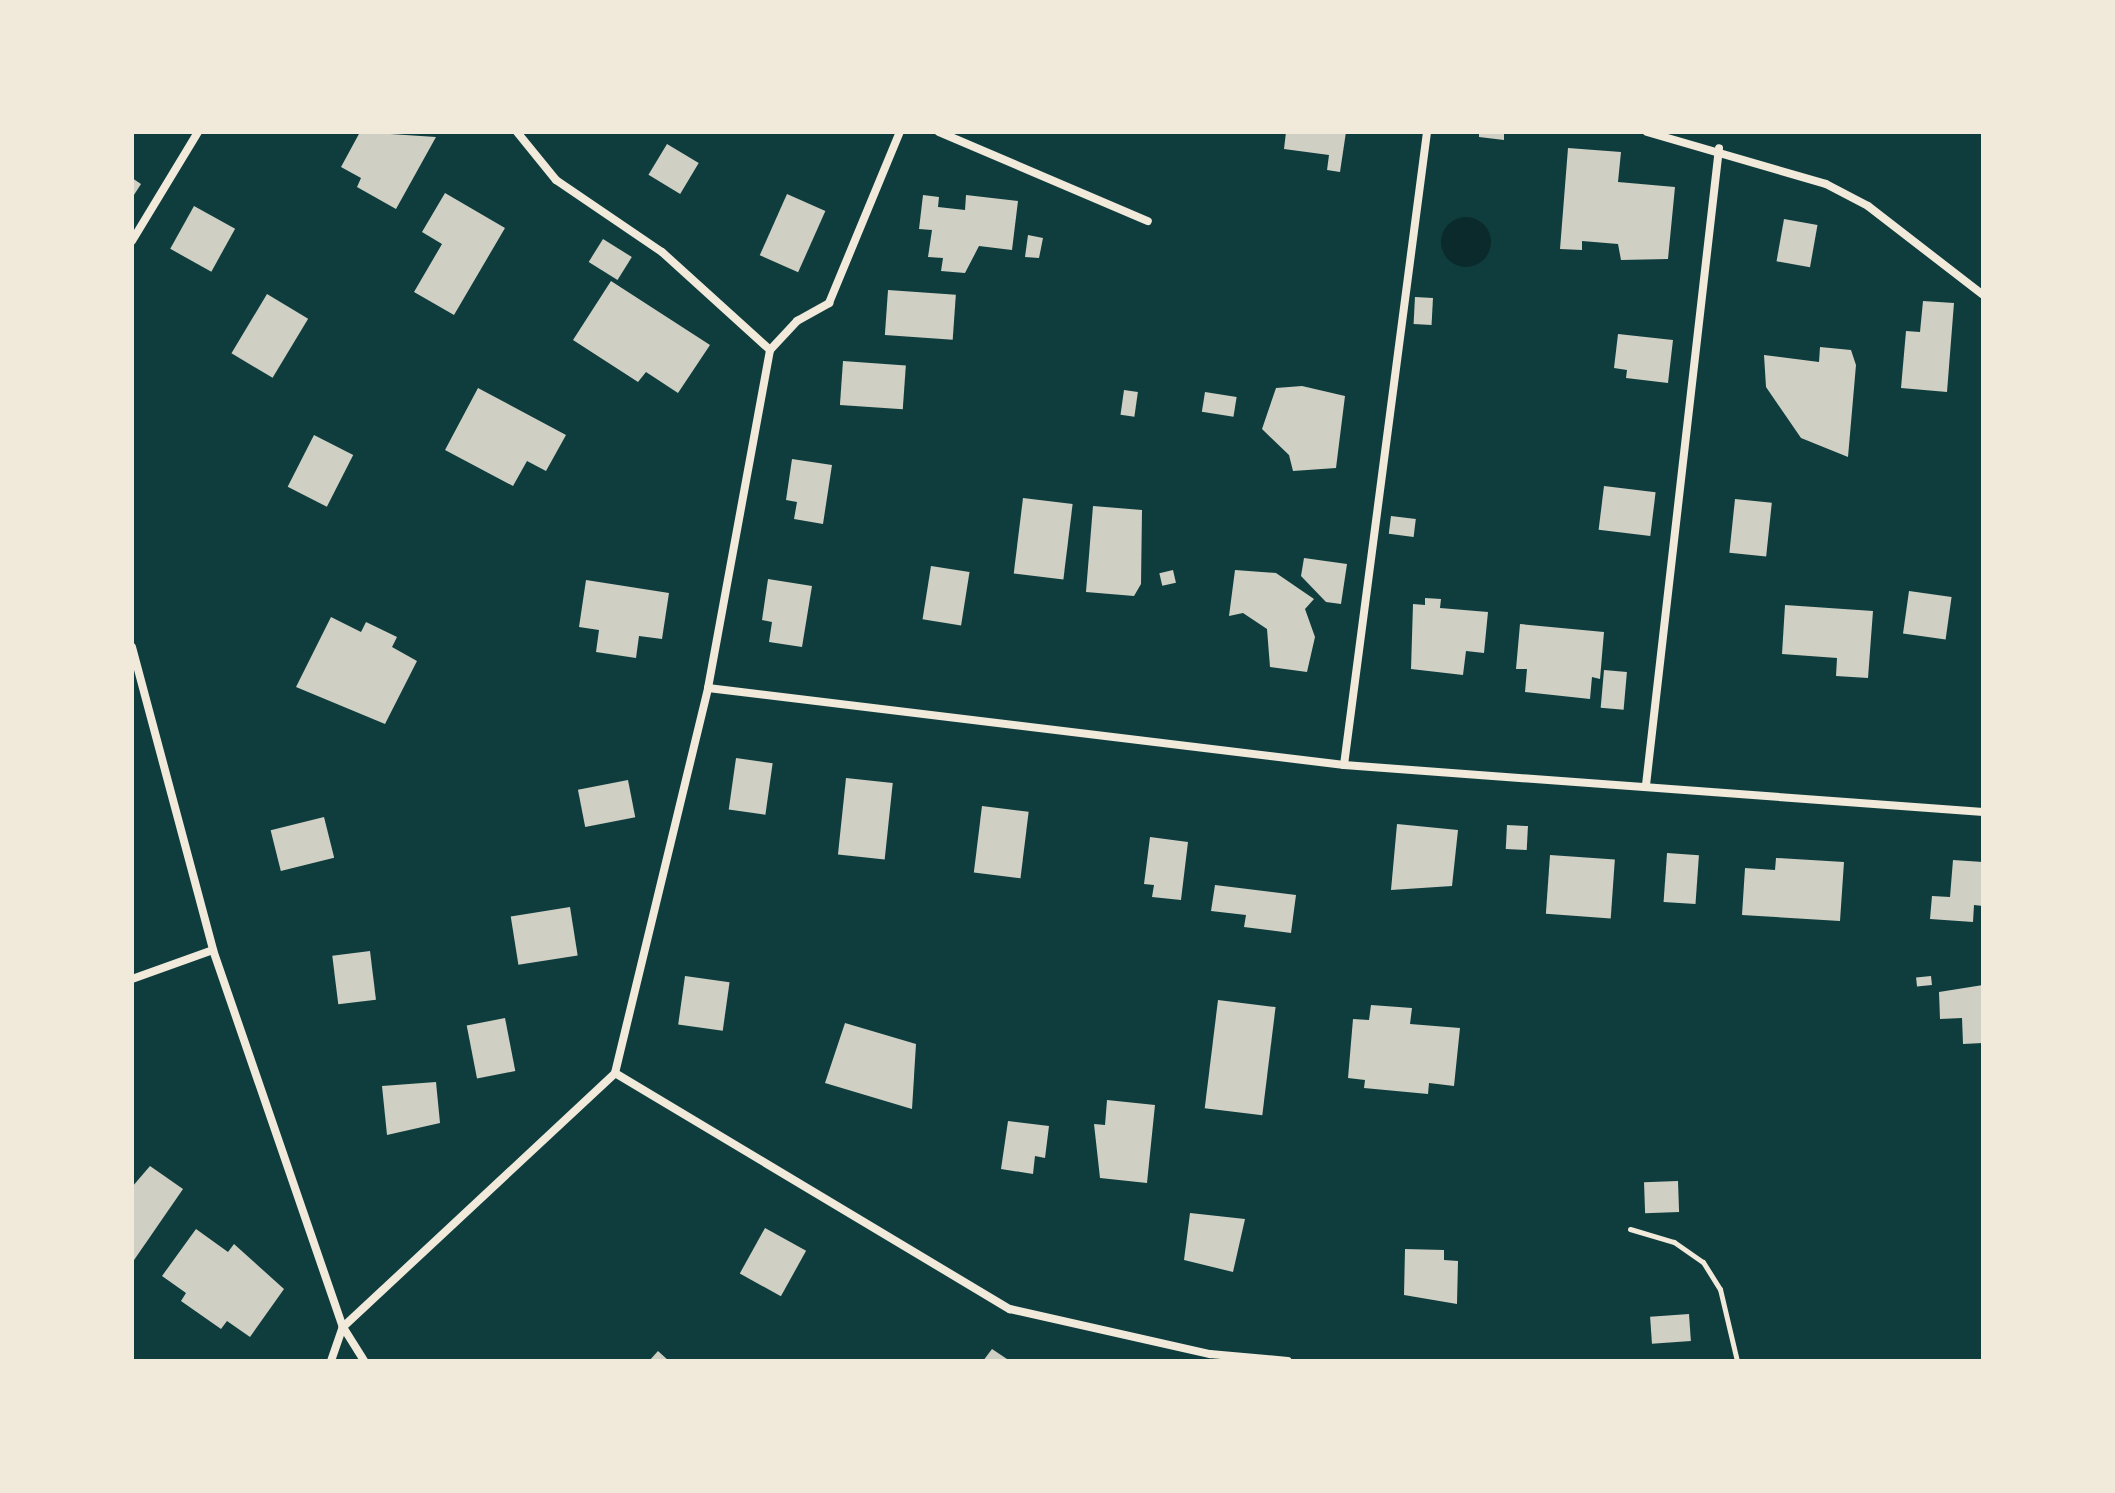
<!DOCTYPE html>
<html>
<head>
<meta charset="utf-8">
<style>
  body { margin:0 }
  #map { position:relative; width:2115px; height:1493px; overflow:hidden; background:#0f3d3e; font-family:"Times New Roman",serif }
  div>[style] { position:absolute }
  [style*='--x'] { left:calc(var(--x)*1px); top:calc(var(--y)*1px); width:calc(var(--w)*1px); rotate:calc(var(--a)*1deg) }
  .water>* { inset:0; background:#0a2a2b }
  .round { border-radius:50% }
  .building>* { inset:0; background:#cfcfc3; transform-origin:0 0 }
  .path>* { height:5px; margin:-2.5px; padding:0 2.5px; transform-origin:2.5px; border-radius:2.5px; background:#f1e9da }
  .minor>* { height:8px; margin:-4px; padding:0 4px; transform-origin:4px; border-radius:4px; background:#f1e9da }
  span { translate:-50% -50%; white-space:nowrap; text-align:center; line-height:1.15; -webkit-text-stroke:6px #f1e9da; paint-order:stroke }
  .frame { position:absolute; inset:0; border:134px solid #f1e9da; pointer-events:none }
</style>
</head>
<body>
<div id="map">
  <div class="water">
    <i class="round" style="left:1441px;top:217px;width:50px;height:50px"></i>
  </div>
  <div class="building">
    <i style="clip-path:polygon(360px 132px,436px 137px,396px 209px,357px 187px,361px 178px,341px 167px)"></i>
    <i style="clip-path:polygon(1286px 132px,1346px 132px,1340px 172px,1327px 170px,1329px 155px,1284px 149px)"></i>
    <i style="clip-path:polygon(1479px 132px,1504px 132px,1504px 140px,1479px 137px)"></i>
    <i style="left:667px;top:144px;width:37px;height:36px;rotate:31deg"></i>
    <i style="clip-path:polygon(1568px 148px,1621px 152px,1618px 182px,1675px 187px,1668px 259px,1621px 260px,1618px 244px,1582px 241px,1582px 250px,1560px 249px)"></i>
    <i style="clip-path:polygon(132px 178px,141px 184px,132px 198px)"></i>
    <i style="clip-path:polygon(445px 193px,505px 228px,454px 315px,414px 292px,442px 244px,422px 232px)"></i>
    <i style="left:787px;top:194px;width:42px;height:67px;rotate:24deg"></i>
    <i style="clip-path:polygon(923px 195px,939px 197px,938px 207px,965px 210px,966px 195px,1018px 201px,1012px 250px,979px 246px,965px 273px,941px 271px,943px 258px,928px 257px,932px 230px,919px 229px)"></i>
    <i style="left:194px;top:206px;width:47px;height:49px;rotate:29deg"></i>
    <i style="left:1784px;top:219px;width:34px;height:43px;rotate:10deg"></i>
    <i style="clip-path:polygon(1028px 235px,1043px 238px,1039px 258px,1025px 257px)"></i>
    <i style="left:603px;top:239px;width:34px;height:27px;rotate:32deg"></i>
    <i style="clip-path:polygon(611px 281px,710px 345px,678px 393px,646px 372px,638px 382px,573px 340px)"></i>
    <i style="left:888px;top:290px;width:68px;height:45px;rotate:4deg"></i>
    <i style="left:267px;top:294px;width:48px;height:69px;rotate:31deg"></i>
    <i style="left:1415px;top:297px;width:18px;height:27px;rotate:3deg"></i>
    <i style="clip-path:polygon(1923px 301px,1954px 303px,1947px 392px,1901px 388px,1906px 331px,1920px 332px)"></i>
    <i style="clip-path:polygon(1618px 334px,1673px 340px,1668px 383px,1626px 378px,1627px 370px,1614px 368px)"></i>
    <i style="clip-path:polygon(1820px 347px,1851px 350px,1856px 365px,1848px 457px,1801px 438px,1766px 387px,1764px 355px,1819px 362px)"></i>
    <i style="left:843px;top:361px;width:63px;height:44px;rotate:4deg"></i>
    <i style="clip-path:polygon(1302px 386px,1345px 396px,1336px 468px,1293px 471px,1289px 455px,1262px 429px,1276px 388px)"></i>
    <i style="clip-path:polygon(478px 388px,566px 435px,546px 471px,527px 461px,513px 486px,445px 450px)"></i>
    <i style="left:1124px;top:390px;width:14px;height:25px;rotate:8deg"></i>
    <i style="left:1205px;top:392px;width:32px;height:20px;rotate:9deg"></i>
    <i style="left:314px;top:435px;width:44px;height:58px;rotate:27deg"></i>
    <i style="clip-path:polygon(792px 459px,832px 465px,823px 524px,794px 519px,797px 502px,786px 500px)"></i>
    <i style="left:1604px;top:486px;width:52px;height:44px;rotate:7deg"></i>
    <i style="left:1023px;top:498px;width:50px;height:76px;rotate:7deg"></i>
    <i style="left:1735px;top:499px;width:37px;height:54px;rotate:6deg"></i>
    <i style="clip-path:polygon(1093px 506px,1142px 510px,1141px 584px,1134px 596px,1086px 592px)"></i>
    <i style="left:1391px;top:516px;width:25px;height:18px;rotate:7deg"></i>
    <i style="clip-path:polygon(1304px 558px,1347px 564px,1341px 604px,1326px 602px,1301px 576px)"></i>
    <i style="left:931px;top:566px;width:39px;height:54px;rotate:9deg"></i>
    <i style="left:1173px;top:570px;width:13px;height:14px;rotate:77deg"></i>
    <i style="clip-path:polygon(1235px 570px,1276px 573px,1314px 599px,1305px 609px,1315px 637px,1307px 672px,1270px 667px,1267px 629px,1243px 613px,1229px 616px)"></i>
    <i style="clip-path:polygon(768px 579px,812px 586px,802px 647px,769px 642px,772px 622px,762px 620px)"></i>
    <i style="clip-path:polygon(586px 580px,669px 593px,662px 639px,639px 636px,636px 658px,596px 652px,599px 630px,579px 627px)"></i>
    <i style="left:1909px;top:591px;width:43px;height:43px;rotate:8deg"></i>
    <i style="clip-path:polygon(1425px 598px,1441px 599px,1440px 608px,1488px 612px,1484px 653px,1466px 651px,1463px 675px,1411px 669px,1413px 604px,1425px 605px)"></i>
    <i style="clip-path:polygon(1785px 605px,1873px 611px,1868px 678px,1836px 676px,1837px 658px,1782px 654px)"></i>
    <i style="clip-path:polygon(331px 617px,361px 632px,366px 622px,397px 637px,392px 647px,417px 661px,385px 724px,296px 687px)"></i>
    <i style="clip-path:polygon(1520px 624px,1604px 632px,1600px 679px,1592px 677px,1590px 699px,1525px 692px,1527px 669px,1516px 669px)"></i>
    <i style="left:1604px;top:670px;width:23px;height:38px;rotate:5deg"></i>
    <i style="left:736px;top:758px;width:37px;height:52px;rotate:8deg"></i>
    <i style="left:846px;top:778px;width:47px;height:77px;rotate:6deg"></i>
    <i style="left:628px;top:780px;width:38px;height:51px;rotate:79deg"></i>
    <i style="left:982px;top:806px;width:47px;height:67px;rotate:7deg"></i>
    <i style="left:324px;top:817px;width:42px;height:55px;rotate:76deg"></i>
    <i style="clip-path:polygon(1397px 824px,1458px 830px,1452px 886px,1391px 890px)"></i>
    <i style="left:1507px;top:825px;width:21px;height:24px;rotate:3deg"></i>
    <i style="clip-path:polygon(1150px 837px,1188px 842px,1181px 900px,1152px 897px,1154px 885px,1144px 884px)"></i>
    <i style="left:1667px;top:853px;width:32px;height:49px;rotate:4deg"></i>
    <i style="left:1550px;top:855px;width:65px;height:59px;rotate:4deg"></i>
    <i style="clip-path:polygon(1776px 858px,1844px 862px,1840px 921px,1742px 915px,1745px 868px,1775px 870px)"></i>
    <i style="clip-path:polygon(1953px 860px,1983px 862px,1983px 906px,1974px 905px,1973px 922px,1930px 919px,1932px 896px,1950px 897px)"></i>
    <i style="clip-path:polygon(1215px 885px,1296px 895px,1291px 933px,1244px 927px,1246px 915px,1211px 911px)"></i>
    <i style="left:570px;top:907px;width:49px;height:60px;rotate:81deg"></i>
    <i style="left:370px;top:951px;width:49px;height:38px;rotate:83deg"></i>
    <i style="left:685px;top:976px;width:45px;height:49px;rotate:8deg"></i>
    <i style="left:1931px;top:976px;width:9px;height:15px;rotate:84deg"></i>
    <i style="clip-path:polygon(1983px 985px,1983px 1043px,1963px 1044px,1962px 1018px,1940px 1019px,1939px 992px)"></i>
    <i style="left:1218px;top:1000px;width:58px;height:109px;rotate:7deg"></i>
    <i style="clip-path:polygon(1371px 1005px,1412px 1008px,1410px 1024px,1460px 1028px,1454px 1086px,1429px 1083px,1428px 1094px,1364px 1088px,1365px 1080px,1348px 1078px,1353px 1019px,1369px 1020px)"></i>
    <i style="left:505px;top:1018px;width:54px;height:39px;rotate:79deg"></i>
    <i style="clip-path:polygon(845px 1023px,916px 1044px,912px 1109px,825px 1083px)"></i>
    <i style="clip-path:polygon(436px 1082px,440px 1123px,387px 1135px,382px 1086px)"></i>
    <i style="clip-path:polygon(1107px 1100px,1155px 1105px,1147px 1183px,1100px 1178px,1094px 1124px,1105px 1125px)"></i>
    <i style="clip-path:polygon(1008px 1121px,1049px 1126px,1045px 1158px,1035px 1156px,1033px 1174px,1001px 1169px)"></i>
    <i style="clip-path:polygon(150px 1166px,183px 1189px,132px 1263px,132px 1187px)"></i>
    <i style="left:1678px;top:1181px;width:31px;height:34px;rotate:88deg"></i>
    <i style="clip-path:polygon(1190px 1213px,1245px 1219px,1233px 1272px,1184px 1260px)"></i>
    <i style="left:765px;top:1228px;width:47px;height:52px;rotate:29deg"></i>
    <i style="clip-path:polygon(196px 1229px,228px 1252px,234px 1244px,284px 1289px,250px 1337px,227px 1321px,221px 1329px,181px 1301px,186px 1293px,162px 1276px)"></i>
    <i style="clip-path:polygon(1405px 1249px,1444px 1250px,1444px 1260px,1458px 1261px,1457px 1304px,1404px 1295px)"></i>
    <i style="left:1689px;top:1314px;width:27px;height:39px;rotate:86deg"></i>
    <i style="clip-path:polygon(992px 1349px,1010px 1361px,983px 1361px)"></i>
    <i style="clip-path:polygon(658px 1351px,669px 1361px,649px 1361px)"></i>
  </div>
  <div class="path">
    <i style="--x:1630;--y:1229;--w:46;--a:16.5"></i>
    <i style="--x:1674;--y:1242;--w:35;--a:35"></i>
    <i style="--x:1703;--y:1262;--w:32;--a:58"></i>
    <i style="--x:1720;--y:1289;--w:74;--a:76.7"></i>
  </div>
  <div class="minor">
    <i style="--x:517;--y:132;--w:62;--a:50.9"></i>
    <i style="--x:556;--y:180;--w:128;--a:34.2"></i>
    <i style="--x:662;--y:252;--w:146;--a:42.2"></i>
    <i style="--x:939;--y:132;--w:227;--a:23.1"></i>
    <i style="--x:1647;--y:132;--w:186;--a:16.2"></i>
    <i style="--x:1826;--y:184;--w:47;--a:27.6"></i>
    <i style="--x:1868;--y:206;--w:145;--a:37.7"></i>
    <i style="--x:132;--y:241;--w:127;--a:-58.8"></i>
    <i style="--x:132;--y:647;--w:314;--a:75"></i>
    <i style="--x:213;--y:950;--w:399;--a:71"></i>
    <i style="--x:343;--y:1327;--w:40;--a:58"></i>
    <i style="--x:708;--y:688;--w:344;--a:-79.6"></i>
    <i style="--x:770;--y:350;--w:40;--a:-47"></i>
    <i style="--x:797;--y:321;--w:37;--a:-29"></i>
    <i style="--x:829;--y:303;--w:185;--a:-67.5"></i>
    <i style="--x:1344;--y:765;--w:638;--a:-82.53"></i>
    <i style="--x:1646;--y:785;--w:641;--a:-83.46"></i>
    <i style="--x:132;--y:979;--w:86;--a:-19.7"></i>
    <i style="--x:615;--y:1073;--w:460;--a:30.9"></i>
    <i style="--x:1010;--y:1309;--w:205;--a:12.7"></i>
    <i style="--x:1210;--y:1354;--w:78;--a:5.1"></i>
    <i style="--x:331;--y:1361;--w:36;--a:-71"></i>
    <i style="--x:343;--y:1327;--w:372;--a:-43"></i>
    <i style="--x:615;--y:1073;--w:396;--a:-76.4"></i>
    <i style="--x:708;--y:688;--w:641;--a:6.9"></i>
    <i style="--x:1344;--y:765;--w:641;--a:4.21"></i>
  </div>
  <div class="frame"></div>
</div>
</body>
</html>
